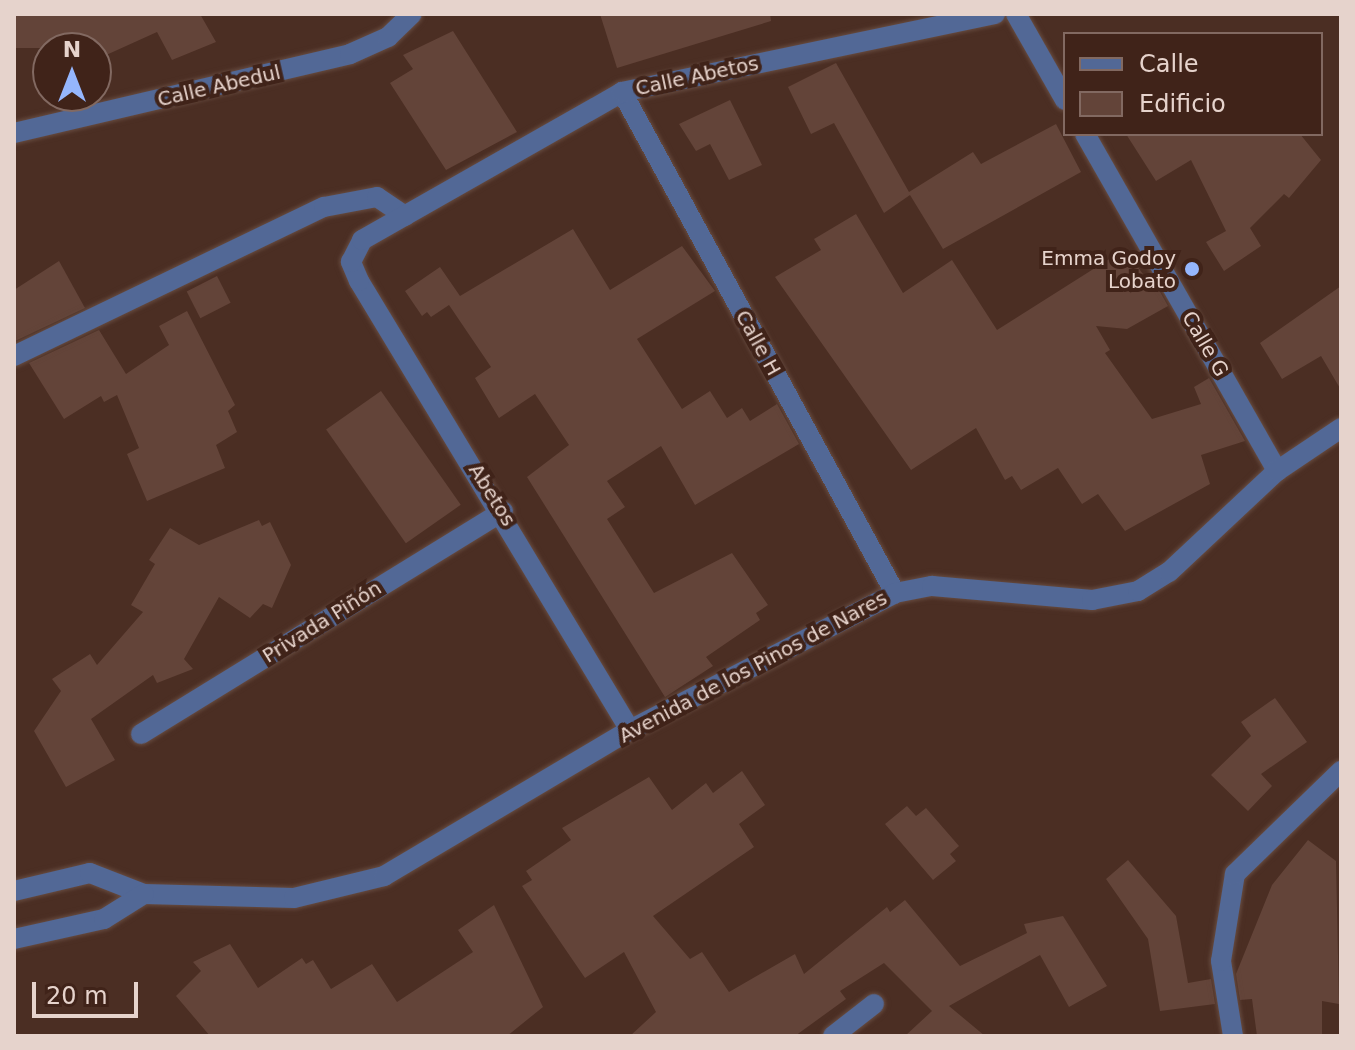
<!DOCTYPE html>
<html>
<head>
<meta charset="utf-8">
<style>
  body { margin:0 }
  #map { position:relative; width:1355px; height:1050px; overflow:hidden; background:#4b2e23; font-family:"DejaVu Sans",sans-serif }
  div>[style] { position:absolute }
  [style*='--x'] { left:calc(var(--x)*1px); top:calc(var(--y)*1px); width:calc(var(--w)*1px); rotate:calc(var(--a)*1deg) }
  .building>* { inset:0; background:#634439; transform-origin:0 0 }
  .roads { filter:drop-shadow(0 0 2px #674c41) drop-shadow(0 0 2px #674c41) }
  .minor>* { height:20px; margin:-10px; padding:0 10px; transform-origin:10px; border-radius:10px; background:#526896 }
  .dots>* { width:22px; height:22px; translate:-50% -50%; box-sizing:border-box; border:4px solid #402319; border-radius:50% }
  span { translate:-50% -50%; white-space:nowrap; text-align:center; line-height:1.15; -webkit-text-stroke:8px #402319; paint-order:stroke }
  .street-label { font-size:20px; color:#e6d3cc }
  .poi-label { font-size:20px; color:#e6d3cc }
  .right { translate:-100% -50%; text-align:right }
  .frame { position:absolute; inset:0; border:16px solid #e6d3cc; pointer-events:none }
  .legend { position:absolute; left:1063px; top:32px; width:260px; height:104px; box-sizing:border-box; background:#402319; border:2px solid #826961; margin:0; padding:10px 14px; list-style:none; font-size:24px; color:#e6d3cc }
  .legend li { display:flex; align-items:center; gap:16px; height:40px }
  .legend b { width:40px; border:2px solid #826961 }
  .north { position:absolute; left:32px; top:32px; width:80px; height:80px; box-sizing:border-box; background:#402319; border:2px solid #826961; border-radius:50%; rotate:0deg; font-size:22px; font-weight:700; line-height:32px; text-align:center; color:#e6d3cc }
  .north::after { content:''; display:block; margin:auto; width:28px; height:36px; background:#95b6fd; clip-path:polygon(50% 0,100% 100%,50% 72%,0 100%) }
  .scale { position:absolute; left:32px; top:982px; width:106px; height:36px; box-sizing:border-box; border:4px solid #e6d3cc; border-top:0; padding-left:10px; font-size:24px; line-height:28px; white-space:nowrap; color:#e6d3cc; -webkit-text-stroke:6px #402319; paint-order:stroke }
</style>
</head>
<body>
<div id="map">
  <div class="building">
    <i style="clip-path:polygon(14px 14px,200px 14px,216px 42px,172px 60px,157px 32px,104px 56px,100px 48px,14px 48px)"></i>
    <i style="clip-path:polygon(600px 14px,770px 14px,771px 21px,617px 68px)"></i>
    <i style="clip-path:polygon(453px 31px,517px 132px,446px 170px,390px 83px,413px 69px,403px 55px)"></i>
    <i style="clip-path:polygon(836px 63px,909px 192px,973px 152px,981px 164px,1056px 124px,1081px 172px,943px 249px,910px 195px,884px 213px,834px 123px,811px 134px,788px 87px)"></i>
    <i style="clip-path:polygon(730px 100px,762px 165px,729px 180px,710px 144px,696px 151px,679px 124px)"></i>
    <i style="clip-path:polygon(1126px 134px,1300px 134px,1321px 160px,1289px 198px,1284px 194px,1250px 228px,1261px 246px,1224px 271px,1206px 242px,1226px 231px,1191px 160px,1156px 181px)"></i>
    <i style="clip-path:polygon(856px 214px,903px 293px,952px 260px,997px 330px,1125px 249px,1145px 277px,1150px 274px,1168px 306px,1127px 329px,1096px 326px,1110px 350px,1105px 353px,1152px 419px,1201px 404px,1194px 387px,1209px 378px,1245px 441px,1201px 455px,1210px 484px,1125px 531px,1098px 494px,1082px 504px,1058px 468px,1021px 490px,1012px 476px,1005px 480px,976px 428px,911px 470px,775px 277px,821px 250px,814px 239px)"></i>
    <i style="clip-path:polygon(573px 229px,610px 290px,682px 246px,715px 291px,637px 339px,682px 409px,710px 391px,727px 418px,742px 408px,750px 421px,777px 404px,799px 444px,695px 505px,661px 446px,607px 481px,625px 507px,607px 519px,654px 593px,732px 553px,768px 605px,756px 613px,760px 620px,706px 657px,713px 666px,665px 697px,527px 477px,569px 445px,535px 394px,499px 418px,475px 378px,491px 367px,449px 305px,431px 317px,427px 312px,422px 316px,405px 291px,440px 267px,460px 296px)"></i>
    <i style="clip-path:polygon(59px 261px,85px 308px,15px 341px,14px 290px)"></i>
    <i style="left:217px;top:276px;width:30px;height:34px;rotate:63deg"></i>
    <i style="clip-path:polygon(1341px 286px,1341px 390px,1321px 356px,1282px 379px,1260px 343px)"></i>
    <i style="clip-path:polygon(187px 311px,235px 405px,228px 411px,237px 432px,216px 445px,225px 468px,147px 501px,127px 454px,139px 448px,117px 395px,104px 402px,101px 396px,64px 419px,29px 363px,99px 330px,126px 374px,169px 345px,159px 326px)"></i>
    <i style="left:381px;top:391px;width:139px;height:67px;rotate:55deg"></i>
    <i style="clip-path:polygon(259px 520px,262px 526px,270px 522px,291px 565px,272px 608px,263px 604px,250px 618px,219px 597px,184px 659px,193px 669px,157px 683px,153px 675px,91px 719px,115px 760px,66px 787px,34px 731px,61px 691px,52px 679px,90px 654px,97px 665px,143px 612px,131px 605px,155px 564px,149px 560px,170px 528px,199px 545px)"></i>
    <i style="clip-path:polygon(1275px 698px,1307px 742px,1261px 774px,1272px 786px,1248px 811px,1211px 775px,1251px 736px,1241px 722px)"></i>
    <i style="clip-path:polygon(742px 771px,765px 805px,739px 824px,754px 847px,653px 916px,690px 959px,702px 952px,729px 992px,795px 954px,804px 974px,887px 907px,890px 912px,905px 900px,960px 966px,1027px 933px,1024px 924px,1063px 916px,1107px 986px,1069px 1007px,1040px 955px,949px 1006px,985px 1036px,905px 1036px,932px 1011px,884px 963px,840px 991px,846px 999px,795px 1036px,630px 1036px,656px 1012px,624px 952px,585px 978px,522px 886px,532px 880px,526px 871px,571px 840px,562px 828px,649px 777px,672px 810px,706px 783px,713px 793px)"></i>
    <i style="clip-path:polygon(907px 806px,916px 816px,926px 808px,959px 846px,950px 854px,956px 861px,933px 880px,885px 824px)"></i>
    <i style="clip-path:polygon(1308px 840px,1336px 861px,1339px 1004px,1322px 1001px,1322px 1036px,1257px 1036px,1252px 999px,1240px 1000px,1236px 974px,1272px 885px)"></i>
    <i style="clip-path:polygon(1128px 860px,1176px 916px,1188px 983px,1211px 979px,1215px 1004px,1160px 1011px,1148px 939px,1106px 879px)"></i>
    <i style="clip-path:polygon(494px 905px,543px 1007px,507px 1036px,210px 1036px,176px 996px,201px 971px,193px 962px,230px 944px,258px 988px,302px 958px,306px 964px,313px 960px,331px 989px,372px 964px,397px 1002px,473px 952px,458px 930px)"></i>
  </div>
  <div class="roads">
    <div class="minor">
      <i style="--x:1016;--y:14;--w:99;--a:60.3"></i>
      <i style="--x:622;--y:92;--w:571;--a:61.41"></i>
      <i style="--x:14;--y:133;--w:345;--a:-13.2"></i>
      <i style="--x:350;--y:54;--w:42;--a:-24.1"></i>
      <i style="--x:388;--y:37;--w:33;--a:-44"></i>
      <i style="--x:1085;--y:134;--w:388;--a:60.3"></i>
      <i style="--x:14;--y:356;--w:344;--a:-25.7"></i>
      <i style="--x:324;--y:207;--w:54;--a:-10.7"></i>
      <i style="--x:377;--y:197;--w:34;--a:34"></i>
      <i style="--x:630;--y:730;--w:524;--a:-121.11"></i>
      <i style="--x:359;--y:281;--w:21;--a:-113"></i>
      <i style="--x:351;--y:262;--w:25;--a:-63"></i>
      <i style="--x:362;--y:240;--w:299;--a:-29.6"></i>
      <i style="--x:622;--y:92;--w:381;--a:-11.8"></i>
      <i style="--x:141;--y:734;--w:425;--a:-31.6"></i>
      <i style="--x:14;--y:891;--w:78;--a:-13.3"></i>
      <i style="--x:90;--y:873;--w:58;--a:21.3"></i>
      <i style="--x:144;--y:894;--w:150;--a:1.5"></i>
      <i style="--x:294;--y:898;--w:93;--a:-13.7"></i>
      <i style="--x:384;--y:876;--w:286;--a:-30.7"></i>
      <i style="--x:630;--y:730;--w:298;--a:-27.3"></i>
      <i style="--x:895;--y:593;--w:38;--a:-11"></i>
      <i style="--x:932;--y:586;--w:161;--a:5"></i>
      <i style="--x:1092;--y:600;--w:47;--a:-11.1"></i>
      <i style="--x:1138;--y:591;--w:36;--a:-32"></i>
      <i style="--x:1169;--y:572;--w:148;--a:-43.1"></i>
      <i style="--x:1277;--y:471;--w:77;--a:-33.9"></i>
      <i style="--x:14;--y:939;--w:92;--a:-12.5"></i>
      <i style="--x:104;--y:919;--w:47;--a:-32"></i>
      <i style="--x:833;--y:1036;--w:52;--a:-38"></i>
      <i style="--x:1233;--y:1036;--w:76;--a:-99.1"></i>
      <i style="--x:1221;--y:961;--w:88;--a:-80.9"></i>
      <i style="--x:1235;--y:874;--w:148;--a:-44.2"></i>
    </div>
  </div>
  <div class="dots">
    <i style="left:1192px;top:269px;background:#95b6fd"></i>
  </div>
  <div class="street-label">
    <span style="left:697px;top:76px;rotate:-12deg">Calle Abetos</span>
    <span style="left:219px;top:86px;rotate:-13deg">Calle Abedul</span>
    <span style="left:758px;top:343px;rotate:61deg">Calle H</span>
    <span style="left:1205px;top:344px;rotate:60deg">Calle G</span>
    <span style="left:492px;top:495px;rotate:58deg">Abetos</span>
    <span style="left:322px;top:622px;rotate:-32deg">Privada Piñón</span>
    <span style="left:753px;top:667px;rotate:-28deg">Avenida de los Pinos de Nares</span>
  </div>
  <div class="poi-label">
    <span class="right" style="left:1176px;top:270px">Emma Godoy<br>Lobato</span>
  </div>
  <div class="frame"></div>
  <ul class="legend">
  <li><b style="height:10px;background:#526896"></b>Calle</li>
  <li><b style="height:22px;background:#634439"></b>Edificio</li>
  </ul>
  <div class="north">N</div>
  <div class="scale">20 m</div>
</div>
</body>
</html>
